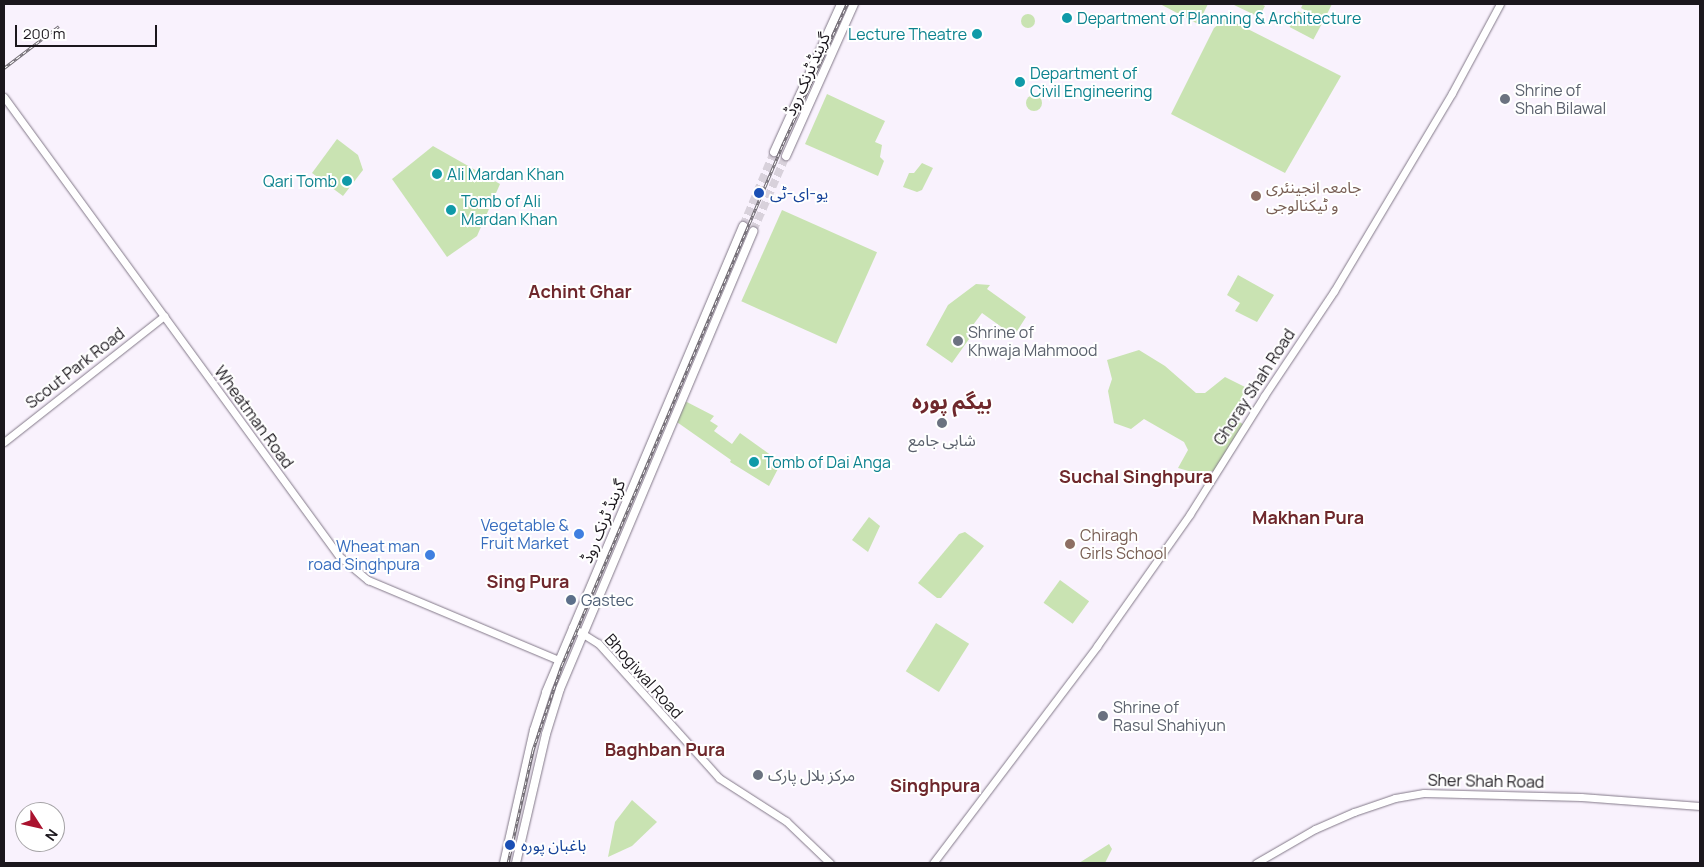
<!DOCTYPE html>
<html>
<head>
<meta charset="utf-8">
<style>
  body { margin:0 }
  #map { position:relative; width:1704px; height:867px; overflow:hidden; background:#f9f2fd; font-family:Manrope,"Noto Sans Arabic",sans-serif }
  div>[style] { position:absolute }
  [style*='--x'] { left:calc(var(--x)*1px); top:calc(var(--y)*1px); width:calc(var(--w)*1px); rotate:calc(var(--a)*1deg) }
  .green>* { inset:0; background:#c9e3b2; transform-origin:0 0 }
  .round { border-radius:50% }
  .primary-tunnel>* { height:8px; margin-top:-4px; transform-origin:0; background:repeating-linear-gradient(90deg,#d8d1db 0 8px,transparent 0 12px) }
  .roads { filter:drop-shadow(0 0 1px #827888) drop-shadow(0 0 1px #827888) }
  .secondary>* { height:7px; margin:-3.5px; padding:0 3.5px; transform-origin:3.5px; border-radius:3.5px; background:#fff }
  .primary>* { height:8px; margin:-4px; padding:0 4px; transform-origin:4px; border-radius:4px; background:#fff }
  .rail>* { height:3px; margin-top:-1.5px; transform-origin:0; background:repeating-linear-gradient(90deg,#fff 0 4px,#6f6a71 0 8px); box-sizing:border-box; border-block:1px solid #6f6a71 }
  .dots>* { width:14px; height:14px; translate:-50% -50%; box-sizing:border-box; border:2px solid #fff; border-radius:50% }
  span { translate:-50% -50%; white-space:nowrap; text-align:center; line-height:1.15; -webkit-text-stroke:4px #fff; paint-order:stroke }
  .culture-label { font-size:16px; color:#0d838f }
  .left { translate:0 -50%; text-align:left }
  .right { translate:-100% -50%; text-align:right }
  .street-label { font-size:16px; color:#1b171d }
  .worship-label { font-size:16px; color:#5b616d }
  .education-label { font-size:16px; color:#785e54 }
  .transit-label { font-size:16px; color:#164399 }
  .shop-label { font-size:16px; color:#366cbe }
  .service-label { font-size:16px; color:#4e5e75 }
  .neighbourhood-label { font-size:18px; color:#6f282c; font-weight:700 }
  .district-label { font-size:21px; color:#6f282c; font-weight:700 }
  .frame { position:absolute; inset:0; border:5px solid #1b171d; pointer-events:none }
  .north { position:absolute; left:15px; top:802px; width:50px; height:50px; box-sizing:border-box; background:#fff; border:1px solid #a4a2a5; border-radius:50%; rotate:125deg; font-size:14px; font-weight:700; line-height:20px; text-align:center; color:#1b171d }
  .north::after { content:''; display:block; margin:auto; width:18px; height:22px; background:#aa132f; clip-path:polygon(50% 0,100% 100%,50% 72%,0 100%) }
  .scale { position:absolute; left:15px; top:25px; width:142px; height:22px; box-sizing:border-box; border:2px solid #1b171d; border-top:0; padding-left:6px; font-size:15px; line-height:18px; white-space:nowrap; color:#1b171d; -webkit-text-stroke:4px #fff; paint-order:stroke }
</style>
</head>
<body>
<div id="map">
  <div class="green">
    <i style="clip-path:polygon(1160px 4px,1208px 4px,1198px 24px)"></i>
    <i style="clip-path:polygon(1232px 4px,1261px 4px,1265px 6px,1259px 17px)"></i>
    <i style="clip-path:polygon(1303px 4px,1332px 4px,1324px 20px,1301px 8px)"></i>
    <i style="left:1298px;top:11px;width:27px;height:18px;rotate:28deg"></i>
    <i class="round" style="left:1021px;top:14px;width:14px;height:14px"></i>
    <i style="clip-path:polygon(1226px 18px,1341px 76px,1285px 173px,1171px 114px,1214px 28px)"></i>
    <i style="clip-path:polygon(827px 94px,885px 121px,875px 142px,882px 145px,880px 157px,884px 161px,878px 176px,805px 144px)"></i>
    <i class="round" style="left:1026px;top:95px;width:16px;height:16px"></i>
    <i style="clip-path:polygon(337px 139px,358px 155px,363px 170px,343px 196px,312px 173px)"></i>
    <i style="clip-path:polygon(433px 146px,500px 184px,477px 236px,447px 257px,392px 179px)"></i>
    <i style="clip-path:polygon(922px 163px,933px 168px,922px 190px,917px 192px,903px 187px,909px 173px,914px 173px)"></i>
    <i style="left:782px;top:210px;width:104px;height:100px;rotate:24deg"></i>
    <i style="clip-path:polygon(1238px 275px,1274px 295px,1257px 322px,1235px 311px,1240px 303px,1227px 295px)"></i>
    <i style="clip-path:polygon(976px 284px,990px 285px,987px 289px,1026px 317px,1014px 336px,982px 313px,970px 329px,974px 332px,952px 363px,926px 345px,948px 305px)"></i>
    <i style="clip-path:polygon(1139px 350px,1165px 366px,1196px 393px,1205px 393px,1225px 377px,1249px 389px,1231px 415px,1245px 426px,1215px 471px,1192px 472px,1178px 468px,1188px 450px,1184px 442px,1144px 419px,1131px 429px,1114px 423px,1108px 391px,1112px 379px,1107px 360px)"></i>
    <i style="clip-path:polygon(683px 400px,714px 416px,710px 421px,718px 426px,714px 431px,732px 444px,740px 433px,772px 456px,771px 459px,780px 465px,769px 486px,730px 462px,731px 460px,674px 420px)"></i>
    <i style="clip-path:polygon(869px 517px,880px 526px,868px 552px,852px 540px)"></i>
    <i style="clip-path:polygon(965px 532px,984px 546px,941px 598px,937px 598px,918px 583px,959px 534px)"></i>
    <i style="left:1060px;top:580px;width:36px;height:28px;rotate:36deg"></i>
    <i style="left:936px;top:623px;width:39px;height:57px;rotate:32deg"></i>
    <i style="clip-path:polygon(632px 800px,657px 822px,632px 846px,608px 857px,615px 822px)"></i>
    <i style="clip-path:polygon(1109px 844px,1112px 849px,1105px 863px,1079px 863px)"></i>
  </div>
  <div class="primary-tunnel">
    <i style="--x:743;--y:226;--w:80;--a:-67.3"></i>
    <i style="--x:753;--y:231;--w:82;--a:-66.3"></i>
  </div>
  <div class="roads">
    <div class="secondary">
      <i style="--x:4;--y:97;--w:568;--a:53.88"></i>
      <i style="--x:339;--y:556;--w:38;--a:40"></i>
      <i style="--x:368;--y:580;--w:206;--a:22.8"></i>
      <i style="--x:4;--y:442;--w:204;--a:-38.2"></i>
      <i style="--x:572;--y:627;--w:31;--a:32"></i>
      <i style="--x:598;--y:643;--w:181;--a:48.1"></i>
      <i style="--x:719;--y:778;--w:80;--a:32.7"></i>
      <i style="--x:786;--y:821;--w:61;--a:43.7"></i>
      <i style="--x:933;--y:863;--w:272;--a:-52.9"></i>
      <i style="--x:1097;--y:646;--w:161;--a:-54.8"></i>
      <i style="--x:1190;--y:514;--w:139;--a:-57.9"></i>
      <i style="--x:1264;--y:396;--w:126;--a:-56.3"></i>
      <i style="--x:1334;--y:291;--w:230;--a:-59.2"></i>
      <i style="--x:1452;--y:93;--w:101;--a:-61.7"></i>
      <i style="--x:1256;--y:863;--w:68;--a:-30"></i>
      <i style="--x:1315;--y:829;--w:43;--a:-23.6"></i>
      <i style="--x:1354;--y:812;--w:43;--a:-18.9"></i>
      <i style="--x:1395;--y:798;--w:29;--a:-10"></i>
      <i style="--x:1424;--y:793;--w:157;--a:1.5"></i>
      <i style="--x:1581;--y:797;--w:119;--a:4.3"></i>
    </div>
    <div class="primary">
      <i style="--x:774;--y:152;--w:162;--a:-65.6"></i>
      <i style="--x:786;--y:156;--w:167;--a:-65.9"></i>
      <i style="--x:504;--y:863;--w:136;--a:-77.3"></i>
      <i style="--x:534;--y:730;--w:40;--a:-72"></i>
      <i style="--x:546;--y:692;--w:506;--a:-67.08"></i>
      <i style="--x:516;--y:863;--w:132;--a:-76.9"></i>
      <i style="--x:546;--y:734;--w:47;--a:-72.7"></i>
      <i style="--x:560;--y:689;--w:497;--a:-67.1"></i>
    </div>
  </div>
  <div class="rail">
    <i style="--x:4;--y:68;--w:69;--a:-37.4"></i>
    <i style="--x:508;--y:863;--w:116;--a:-77.5"></i>
    <i style="--x:533;--y:750;--w:90;--a:-71.2"></i>
    <i style="--x:562;--y:665;--w:566;--a:-67.01"></i>
    <i style="--x:783;--y:144;--w:154;--a:-65.4"></i>
  </div>
  <div class="dots">
    <i style="left:1067px;top:18px;background:#0f9aa8"></i>
    <i style="left:977px;top:34px;background:#0f9aa8"></i>
    <i style="left:1020px;top:82px;background:#0f9aa8"></i>
    <i style="left:1505px;top:99px;background:#6b7280"></i>
    <i style="left:437px;top:174px;background:#0f9aa8"></i>
    <i style="left:347px;top:181px;background:#0f9aa8"></i>
    <i style="left:759px;top:193px;background:#1a4fb4"></i>
    <i style="left:1256px;top:196px;background:#8d6e63"></i>
    <i style="left:451px;top:210px;background:#0f9aa8"></i>
    <i style="left:958px;top:341px;background:#6b7280"></i>
    <i style="left:942px;top:423px;background:#6b7280"></i>
    <i style="left:754px;top:462px;background:#0f9aa8"></i>
    <i style="left:579px;top:534px;background:#3f7fe0"></i>
    <i style="left:1070px;top:544px;background:#8d6e63"></i>
    <i style="left:430px;top:555px;background:#3f7fe0"></i>
    <i style="left:571px;top:600px;background:#5c6f8a"></i>
    <i style="left:1103px;top:716px;background:#6b7280"></i>
    <i style="left:758px;top:775px;background:#6b7280"></i>
    <i style="left:510px;top:845px;background:#1a4fb4"></i>
  </div>
  <div class="culture-label">
    <span class="left" style="left:1077px;top:18px">Department of Planning &amp; Architecture</span>
    <span class="right" style="left:967px;top:34px">Lecture Theatre</span>
    <span class="left" style="left:1030px;top:82px">Department of<br>Civil Engineering</span>
    <span class="left" style="left:447px;top:174px">Ali Mardan Khan</span>
    <span class="right" style="left:337px;top:181px">Qari Tomb</span>
    <span class="left" style="left:461px;top:210px">Tomb of Ali<br>Mardan Khan</span>
    <span class="left" style="left:764px;top:462px">Tomb of Dai Anga</span>
  </div>
  <div class="street-label">
    <span style="left:807px;top:74px;rotate:-66deg">گرینڈ ٹرنک روڈ</span>
    <span style="left:75px;top:368px;rotate:-38deg">Scout Park Road</span>
    <span style="left:1254px;top:387px;rotate:-57deg">Ghoray Shah Road</span>
    <span style="left:254px;top:417px;rotate:54deg">Wheatman Road</span>
    <span style="left:603px;top:521px;rotate:-67deg">گرینڈ ٹرنک روڈ</span>
    <span style="left:644px;top:676px;rotate:48deg">Bhogiwal Road</span>
    <span style="left:1486px;top:781px;rotate:1deg">Sher Shah Road</span>
  </div>
  <div class="worship-label">
    <span class="left" style="left:1515px;top:99px">Shrine of<br>Shah Bilawal</span>
    <span class="left" style="left:968px;top:341px">Shrine of<br>Khwaja Mahmood</span>
    <span style="left:942px;top:440px">شاہی جامع</span>
    <span class="left" style="left:1113px;top:716px">Shrine of<br>Rasul Shahiyun</span>
    <span class="left" style="left:768px;top:775px">مرکز بلال پارک</span>
  </div>
  <div class="education-label">
    <span class="left" style="left:1266px;top:196px">جامعہ انجینئری<br>و ٹیکنالوجی</span>
    <span class="left" style="left:1080px;top:544px">Chiragh<br>Girls School</span>
  </div>
  <div class="transit-label">
    <span class="left" style="left:770px;top:193px">یو-ای-ٹی</span>
    <span class="left" style="left:521px;top:845px">باغبان پورہ</span>
  </div>
  <div class="shop-label">
    <span class="right" style="left:569px;top:534px">Vegetable &amp;<br>Fruit Market</span>
    <span class="right" style="left:420px;top:555px">Wheat man<br>road Singhpura</span>
  </div>
  <div class="service-label">
    <span class="left" style="left:581px;top:600px">Gastec</span>
  </div>
  <div class="neighbourhood-label">
    <span style="left:580px;top:291px">Achint Ghar</span>
    <span style="left:1136px;top:476px">Suchal Singhpura</span>
    <span style="left:1308px;top:517px">Makhan Pura</span>
    <span style="left:528px;top:581px">Sing Pura</span>
    <span style="left:665px;top:749px">Baghban Pura</span>
    <span style="left:935px;top:785px">Singhpura</span>
  </div>
  <div class="district-label">
    <span style="left:952px;top:401px">بیگم پورہ</span>
  </div>
  <div class="frame"></div>
  <div class="north">N</div>
  <div class="scale">200 m</div>
</div>
</body>
</html>
